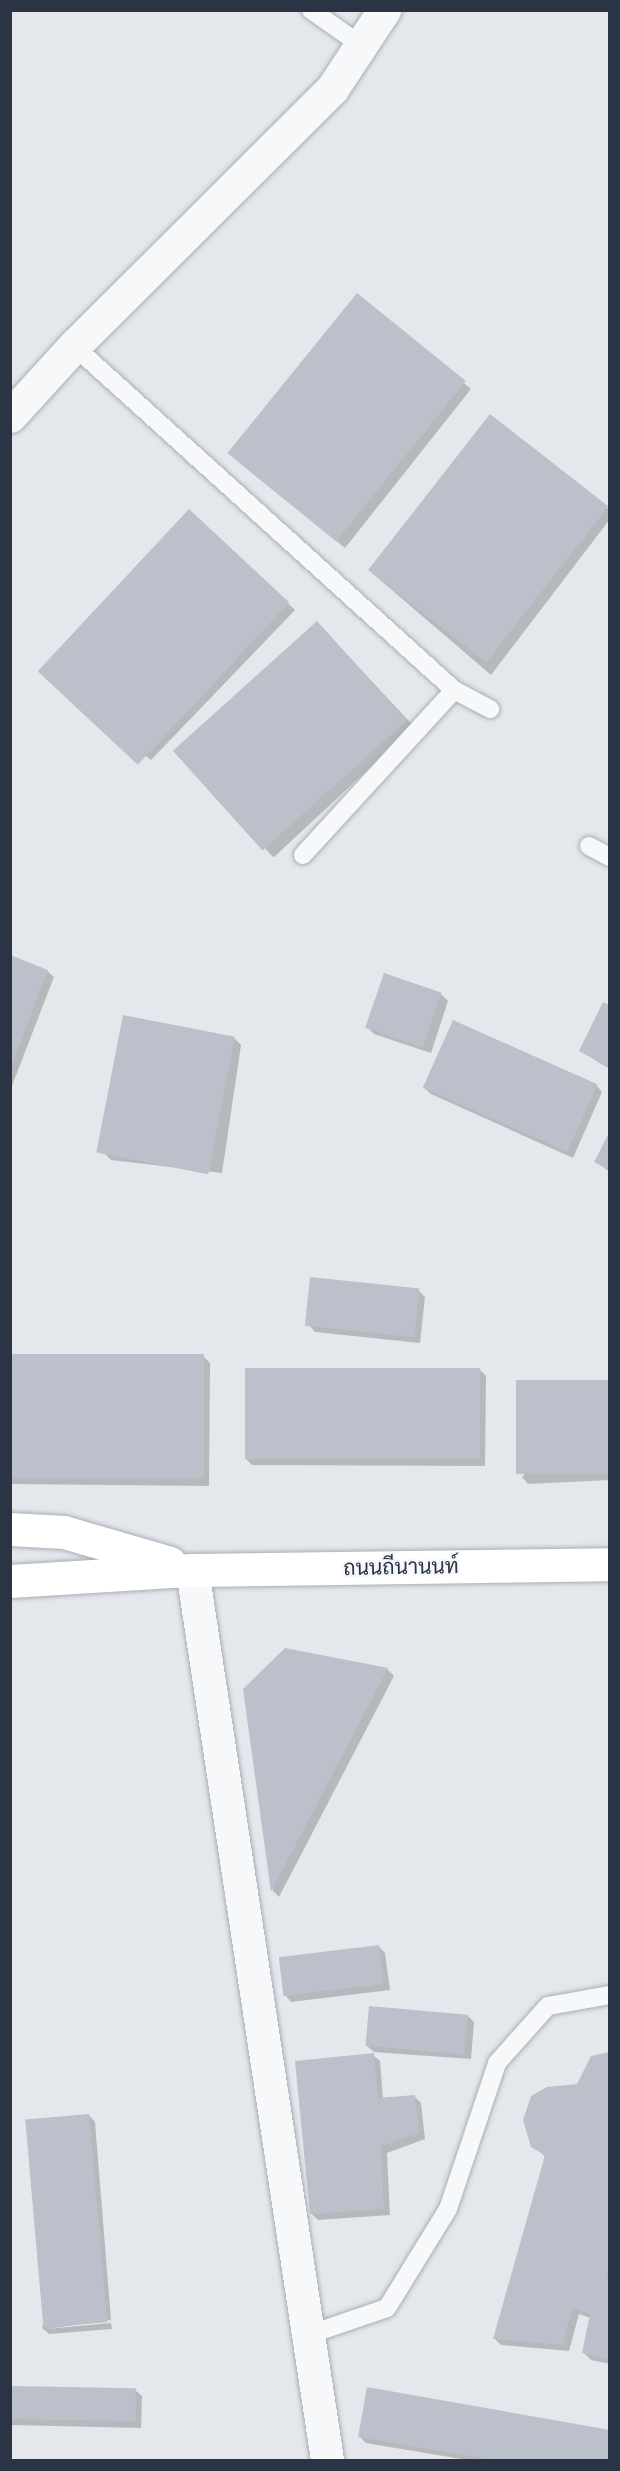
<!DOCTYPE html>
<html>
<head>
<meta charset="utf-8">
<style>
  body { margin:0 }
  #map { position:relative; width:620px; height:2471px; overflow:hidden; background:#e4e7ec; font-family:"Work Sans",Sarabun,sans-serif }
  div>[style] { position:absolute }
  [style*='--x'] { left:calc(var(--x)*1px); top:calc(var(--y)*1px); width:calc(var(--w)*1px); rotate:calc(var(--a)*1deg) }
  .shadow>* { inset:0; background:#0003; transform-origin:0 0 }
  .building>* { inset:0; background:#bbc0ca; transform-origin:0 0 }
  .roads { filter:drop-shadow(0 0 2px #a9aeb7) drop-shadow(0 0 2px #a9aeb7) }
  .service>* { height:18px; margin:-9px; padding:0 9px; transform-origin:9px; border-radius:9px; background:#f7f8fa }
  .minor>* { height:33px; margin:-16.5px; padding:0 16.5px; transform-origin:16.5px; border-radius:16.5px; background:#f7f8fa }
  .tertiary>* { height:33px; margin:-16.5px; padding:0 16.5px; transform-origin:16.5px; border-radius:16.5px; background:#f7f8fa }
  .primary>* { height:33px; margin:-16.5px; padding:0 16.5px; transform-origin:16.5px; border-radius:16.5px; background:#fff }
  span { translate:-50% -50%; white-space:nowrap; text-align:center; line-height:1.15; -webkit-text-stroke:4.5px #f4f6f9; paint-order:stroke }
  .street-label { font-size:21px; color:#2b3445 }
  .frame { position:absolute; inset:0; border:12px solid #2b3445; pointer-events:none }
</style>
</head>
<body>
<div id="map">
  <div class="shadow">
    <i style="clip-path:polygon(464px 383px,471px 389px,345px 548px,241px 464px)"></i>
    <i style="clip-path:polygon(490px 416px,610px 510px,610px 519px,491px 675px,372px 573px)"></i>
    <i style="clip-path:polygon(189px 511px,295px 610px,151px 760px,49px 679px)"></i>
    <i style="left:324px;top:630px;width:132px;height:192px;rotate:47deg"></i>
    <i style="clip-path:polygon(10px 957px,47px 971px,54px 977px,10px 1091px)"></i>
    <i style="clip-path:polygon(441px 994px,448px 1001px,431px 1053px,374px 1034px,368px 1028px)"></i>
    <i style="clip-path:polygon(610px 1007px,610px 1069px,580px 1051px)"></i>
    <i style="clip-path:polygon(234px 1038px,241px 1045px,222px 1173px,111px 1160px,105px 1154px)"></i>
    <i style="clip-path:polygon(596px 1085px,602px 1092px,573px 1158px,431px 1094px,424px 1088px)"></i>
    <i style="clip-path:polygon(610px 1134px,610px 1172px,596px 1162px)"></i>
    <i style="clip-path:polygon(419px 1291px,425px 1297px,420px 1343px,315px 1332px,309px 1325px)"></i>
    <i style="clip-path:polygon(10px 1355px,203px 1356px,210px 1363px,209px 1486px,10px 1484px)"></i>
    <i style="clip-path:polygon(479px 1369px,486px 1376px,485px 1466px,252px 1465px,246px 1459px)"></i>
    <i style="clip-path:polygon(610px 1382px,610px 1480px,528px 1484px,522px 1477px)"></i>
    <i style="clip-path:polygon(387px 1669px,394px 1676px,279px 1897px,273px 1891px,245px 1689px)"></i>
    <i style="clip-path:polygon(378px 1946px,385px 1953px,390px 1990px,291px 2002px,285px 1995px)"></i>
    <i style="clip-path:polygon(467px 2015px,474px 2022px,471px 2059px,374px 2052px,367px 2046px)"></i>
    <i style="clip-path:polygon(610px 2053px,610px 2364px,591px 2360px,584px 2353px,590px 2318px,579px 2314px,569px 2351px,501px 2345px,495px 2339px,546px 2157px,532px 2146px,579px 2085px)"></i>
    <i style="clip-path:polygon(373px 2055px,380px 2061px,383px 2099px,414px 2096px,421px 2103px,425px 2139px,387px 2153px,390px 2215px,318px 2220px,311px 2213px)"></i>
    <i style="clip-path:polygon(89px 2115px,95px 2122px,111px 2320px,46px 2329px,111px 2323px,112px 2329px,49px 2334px,42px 2328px)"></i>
    <i style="clip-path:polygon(10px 2387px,135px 2390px,142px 2396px,141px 2428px,10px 2425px)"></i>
    <i style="clip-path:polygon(610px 2431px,610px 2460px,467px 2460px,366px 2443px,359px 2436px)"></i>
  </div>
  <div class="building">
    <i style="left:357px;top:293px;width:140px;height:206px;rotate:39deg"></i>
    <i style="left:490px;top:414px;width:150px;height:198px;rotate:38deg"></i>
    <i style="left:189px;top:509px;width:137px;height:222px;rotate:43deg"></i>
    <i style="left:317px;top:621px;width:134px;height:194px;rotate:48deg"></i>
    <i style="clip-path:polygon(10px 955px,48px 970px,11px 1067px,10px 1067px)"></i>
    <i style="left:384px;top:973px;width:61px;height:58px;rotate:19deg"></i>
    <i style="clip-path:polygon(603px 1002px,610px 1005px,610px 1067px,579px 1051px)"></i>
    <i style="left:123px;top:1015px;width:114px;height:140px;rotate:11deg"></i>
    <i style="left:453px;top:1020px;width:158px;height:74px;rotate:24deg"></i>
    <i style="clip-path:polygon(610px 1131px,610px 1170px,594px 1162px)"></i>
    <i style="left:310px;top:1277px;width:110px;height:49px;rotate:6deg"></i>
    <i style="left:10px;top:1354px;width:194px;height:124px"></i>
    <i style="left:245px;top:1368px;width:235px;height:91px"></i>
    <i style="left:610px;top:1380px;width:94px;height:94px;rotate:90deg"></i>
    <i style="clip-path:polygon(285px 1648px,388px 1668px,271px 1892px,243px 1689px)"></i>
    <i style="left:379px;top:1945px;width:39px;height:101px;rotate:83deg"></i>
    <i style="left:369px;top:2006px;width:99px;height:40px;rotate:5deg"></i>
    <i style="clip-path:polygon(610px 2052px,610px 2265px,606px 2278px,610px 2280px,610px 2360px,582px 2353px,590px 2314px,572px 2308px,563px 2345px,493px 2339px,545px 2155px,531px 2147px,523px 2120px,531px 2096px,547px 2087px,577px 2084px,591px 2056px)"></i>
    <i style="clip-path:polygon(374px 2053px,378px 2098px,415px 2095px,419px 2133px,381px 2146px,384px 2209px,310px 2214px,295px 2061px)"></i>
    <i style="left:89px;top:2114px;width:209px;height:64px;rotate:85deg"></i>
    <i style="left:10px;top:2386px;width:126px;height:33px;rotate:1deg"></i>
    <i style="clip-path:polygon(367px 2387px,610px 2430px,610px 2460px,494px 2460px,358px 2437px)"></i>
  </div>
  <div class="roads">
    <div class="service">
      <i style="--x:311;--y:10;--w:61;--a:35"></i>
      <i style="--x:74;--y:346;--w:513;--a:42.15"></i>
      <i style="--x:454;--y:690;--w:41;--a:27.8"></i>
      <i style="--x:589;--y:846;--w:24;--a:28"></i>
      <i style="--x:303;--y:855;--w:224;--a:-47.5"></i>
      <i style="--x:308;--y:2335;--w:83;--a:-18.9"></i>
      <i style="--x:387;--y:2308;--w:116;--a:-58.4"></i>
      <i style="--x:448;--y:2209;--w:154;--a:-71.4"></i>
      <i style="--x:497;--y:2063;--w:76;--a:-48.2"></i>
      <i style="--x:548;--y:2006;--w:63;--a:-10.1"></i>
    </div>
    <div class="minor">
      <i style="--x:192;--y:1570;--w:900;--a:81.37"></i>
    </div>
    <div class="tertiary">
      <i style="--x:10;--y:416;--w:95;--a:-47.6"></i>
      <i style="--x:74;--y:346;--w:364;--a:-44.9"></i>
      <i style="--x:332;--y:89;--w:95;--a:-56.6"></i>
    </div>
    <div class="primary">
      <i style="--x:10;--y:1529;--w:54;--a:3.2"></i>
      <i style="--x:64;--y:1532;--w:110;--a:16.3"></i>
      <i style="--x:10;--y:1581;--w:182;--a:-3.5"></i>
      <i style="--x:192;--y:1570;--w:418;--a:-0.8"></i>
    </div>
  </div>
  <div class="street-label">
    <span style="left:401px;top:1567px;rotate:-1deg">ถนนถีนานนท์</span>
  </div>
  <div class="frame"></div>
</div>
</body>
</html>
